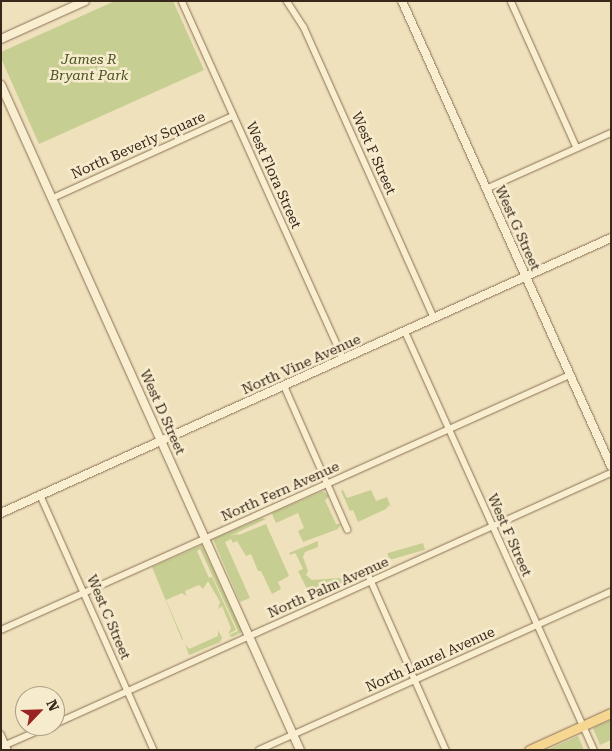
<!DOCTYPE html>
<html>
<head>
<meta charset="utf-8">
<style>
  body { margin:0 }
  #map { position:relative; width:612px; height:751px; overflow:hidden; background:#f0e1bd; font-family:"Roboto Serif",serif }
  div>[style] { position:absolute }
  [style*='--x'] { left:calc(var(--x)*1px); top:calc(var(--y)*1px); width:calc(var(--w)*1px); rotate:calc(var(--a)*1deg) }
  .green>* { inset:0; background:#c6ce91; transform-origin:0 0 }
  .roads { filter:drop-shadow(0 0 1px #887155) drop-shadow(0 0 1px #887155) }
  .street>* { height:5.5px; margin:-2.75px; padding:0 2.75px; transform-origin:2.75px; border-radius:2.75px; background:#faeed0 }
  .secondary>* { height:8px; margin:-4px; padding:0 4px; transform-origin:4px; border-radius:4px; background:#faeed0 }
  .primary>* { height:9px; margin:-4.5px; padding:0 4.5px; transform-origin:4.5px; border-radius:4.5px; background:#f6d792 }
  span { translate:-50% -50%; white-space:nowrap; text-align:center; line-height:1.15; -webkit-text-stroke:5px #f7ebcd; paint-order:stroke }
  .park-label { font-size:14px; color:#475421; font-style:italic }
  .street-label { font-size:14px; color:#37281b }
  .frame { position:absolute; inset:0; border:2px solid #37281b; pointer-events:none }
  .north { position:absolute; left:15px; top:686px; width:50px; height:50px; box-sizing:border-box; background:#f7ebcd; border:1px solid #aa9d86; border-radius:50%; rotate:66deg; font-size:14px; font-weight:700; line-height:20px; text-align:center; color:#37281b }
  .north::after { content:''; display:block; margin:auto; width:18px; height:22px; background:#9a2323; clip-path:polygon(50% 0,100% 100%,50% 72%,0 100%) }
</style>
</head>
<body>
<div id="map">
  <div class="green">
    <i style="clip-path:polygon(115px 1px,173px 1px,204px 70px,39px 144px,1px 58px,1px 52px)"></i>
    <i style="clip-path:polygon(343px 490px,347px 498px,371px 490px,376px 501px,387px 497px,391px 507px,389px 505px,386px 509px,358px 522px,353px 510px,350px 511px,341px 491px)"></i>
    <i style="clip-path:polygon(323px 491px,329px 496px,325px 500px,336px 524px,341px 524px,338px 529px,303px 542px,298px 531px,304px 528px,298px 513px,276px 523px,272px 514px,274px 512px)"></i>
    <i style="clip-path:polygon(262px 518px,266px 519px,230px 536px,237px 534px,239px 535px,266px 524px,289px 576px,278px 582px,281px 589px,272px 594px,261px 571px,258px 571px,251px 554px,246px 556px,237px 541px,233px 543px,231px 539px,225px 542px,250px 598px,240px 602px,213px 539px)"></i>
    <i style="clip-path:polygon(318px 541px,318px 547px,305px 552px,303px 557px,308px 571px,306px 575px,312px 580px,339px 578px,346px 581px,356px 577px,362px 570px,361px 577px,312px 599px,298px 571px,303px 569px,297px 556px,295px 553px,290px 555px,289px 553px)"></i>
    <i style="left:423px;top:543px;width:7px;height:37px;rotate:74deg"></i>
    <i style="clip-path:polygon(202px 545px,242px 632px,232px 637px,229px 635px,238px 631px,200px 549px,197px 551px,209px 578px,212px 577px,236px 630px,228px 634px,231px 628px,222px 606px,218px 609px,220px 602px,208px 581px,203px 589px,199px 585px,185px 591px,186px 596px,182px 593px,166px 600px,183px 639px,182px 640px,152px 567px)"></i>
    <i style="clip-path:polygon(218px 630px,222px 638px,220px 642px,189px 655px,185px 644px,189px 649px,218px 636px)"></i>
    <i style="clip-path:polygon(611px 720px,611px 740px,600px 745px,593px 728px)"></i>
    <i style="clip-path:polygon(578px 736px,584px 750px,547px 750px)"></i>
  </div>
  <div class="roads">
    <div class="street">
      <i style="--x:182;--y:1;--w:392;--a:65.7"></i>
      <i style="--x:287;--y:1;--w:31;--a:57"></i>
      <i style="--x:304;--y:27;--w:318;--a:65.9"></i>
      <i style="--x:511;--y:1;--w:161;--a:65.8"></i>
      <i style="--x:486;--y:189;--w:137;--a:-24.1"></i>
      <i style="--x:53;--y:198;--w:198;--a:-24.5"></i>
      <i style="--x:405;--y:331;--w:460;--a:65.7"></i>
      <i style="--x:284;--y:385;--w:158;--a:66.2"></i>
      <i style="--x:40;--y:494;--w:280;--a:66"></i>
      <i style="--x:369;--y:576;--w:190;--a:66.1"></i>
      <i style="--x:1;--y:630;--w:624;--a:-24.14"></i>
      <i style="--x:55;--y:724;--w:610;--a:-24.3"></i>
      <i style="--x:1;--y:734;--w:17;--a:66"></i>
      <i style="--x:1;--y:747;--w:52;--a:-23.6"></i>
      <i style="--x:259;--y:750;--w:386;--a:-24.2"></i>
    </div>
    <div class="secondary">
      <i style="--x:402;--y:1;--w:510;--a:65.8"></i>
      <i style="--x:1;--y:39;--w:92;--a:-24.3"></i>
      <i style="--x:1;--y:85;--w:729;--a:65.79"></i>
      <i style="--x:1;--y:513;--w:669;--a:-24.27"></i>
    </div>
    <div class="primary">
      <i style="--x:529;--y:750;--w:90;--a:-24.3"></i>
    </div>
  </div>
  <div class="park-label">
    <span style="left:89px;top:67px">James R<br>Bryant Park</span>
  </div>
  <div class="street-label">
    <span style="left:138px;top:145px;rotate:-24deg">North Beverly Square</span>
    <span style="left:374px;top:153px;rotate:66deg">West F Street</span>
    <span style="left:274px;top:175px;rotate:66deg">West Flora Street</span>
    <span style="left:518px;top:228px;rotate:66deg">West G Street</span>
    <span style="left:301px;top:364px;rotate:-24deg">North Vine Avenue</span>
    <span style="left:163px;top:412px;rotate:66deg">West D Street</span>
    <span style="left:280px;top:491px;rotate:-24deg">North Fern Avenue</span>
    <span style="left:510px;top:535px;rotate:66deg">West F Street</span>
    <span style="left:328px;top:587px;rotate:-24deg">North Palm Avenue</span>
    <span style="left:109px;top:617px;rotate:67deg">West C Street</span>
    <span style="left:430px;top:659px;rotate:-24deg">North Laurel Avenue</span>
  </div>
  <div class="frame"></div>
  <div class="north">N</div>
</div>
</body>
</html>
